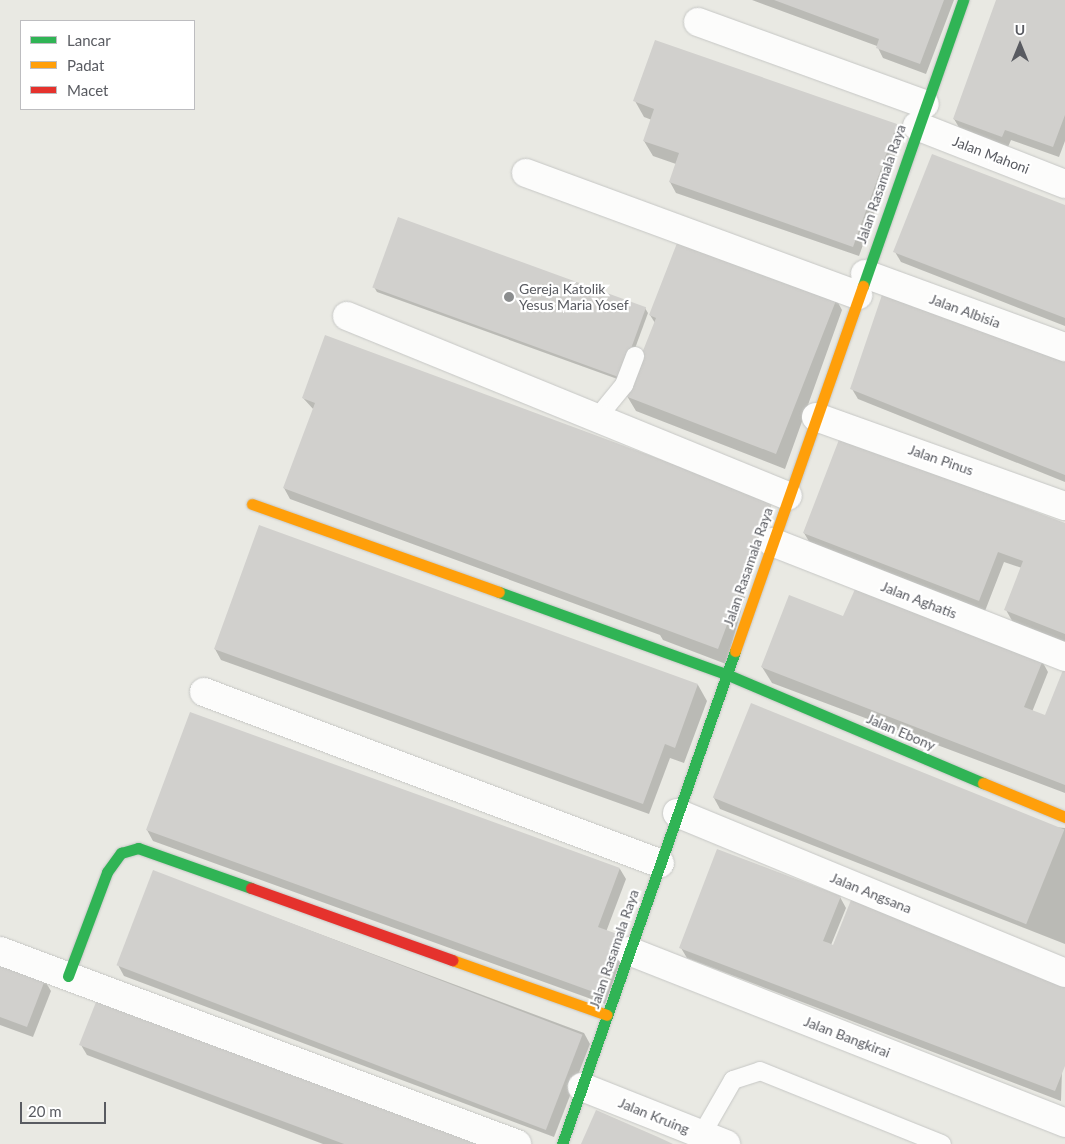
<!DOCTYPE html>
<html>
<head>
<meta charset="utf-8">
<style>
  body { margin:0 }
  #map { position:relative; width:1065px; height:1144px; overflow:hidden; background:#e9e9e3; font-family:Lato,sans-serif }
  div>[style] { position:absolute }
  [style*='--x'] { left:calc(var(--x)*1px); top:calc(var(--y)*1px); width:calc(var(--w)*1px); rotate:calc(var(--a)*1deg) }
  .shadow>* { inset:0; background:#0003 }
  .building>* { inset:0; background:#d1d0cd; transform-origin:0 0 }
  .roads { filter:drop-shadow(0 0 1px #c6c7c5) drop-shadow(0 0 1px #c6c7c5) }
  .lane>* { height:18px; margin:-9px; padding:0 9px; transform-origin:9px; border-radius:9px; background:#fcfcfb }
  .street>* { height:28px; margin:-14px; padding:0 14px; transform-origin:14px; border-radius:14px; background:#fcfcfb }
  .fast>* { height:11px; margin:-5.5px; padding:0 5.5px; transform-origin:5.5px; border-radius:5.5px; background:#30b455 }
  .slow>* { height:11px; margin:-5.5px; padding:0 5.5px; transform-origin:5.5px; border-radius:5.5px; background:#ff9f0a }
  .jam>* { height:11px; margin:-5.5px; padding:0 5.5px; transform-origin:5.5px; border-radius:5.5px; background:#e5322d }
  .dots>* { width:14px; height:14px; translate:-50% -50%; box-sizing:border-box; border:2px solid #fff; border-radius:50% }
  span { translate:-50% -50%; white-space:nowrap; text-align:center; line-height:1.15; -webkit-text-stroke:4.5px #fff; paint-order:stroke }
  .street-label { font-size:14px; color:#595b61 }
  .poi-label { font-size:14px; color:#595b61 }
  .left { translate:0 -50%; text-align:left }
  .legend { position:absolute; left:20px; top:20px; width:175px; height:90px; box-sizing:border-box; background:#fff; border:1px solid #bdbdc0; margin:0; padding:6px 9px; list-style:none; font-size:15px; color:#595b61 }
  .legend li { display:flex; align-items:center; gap:10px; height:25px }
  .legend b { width:25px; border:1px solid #bdbdc0 }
  .north { position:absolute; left:995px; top:20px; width:50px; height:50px; -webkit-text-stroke:4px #fff; paint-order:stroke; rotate:0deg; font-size:14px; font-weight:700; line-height:20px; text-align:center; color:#595b61 }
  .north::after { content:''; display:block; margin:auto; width:18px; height:22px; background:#595b61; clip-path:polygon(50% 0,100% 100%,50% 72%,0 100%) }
  .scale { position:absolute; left:20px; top:1102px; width:86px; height:22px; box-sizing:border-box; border:2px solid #595b61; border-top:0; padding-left:6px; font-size:15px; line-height:18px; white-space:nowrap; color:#595b61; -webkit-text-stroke:4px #fff; paint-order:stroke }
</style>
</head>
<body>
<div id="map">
  <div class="shadow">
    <i style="clip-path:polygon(752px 0,954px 0,926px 74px,883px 58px,877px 46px)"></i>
    <i style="clip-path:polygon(998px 0,1065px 0,1065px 141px,1059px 157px,1011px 140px,1008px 147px,960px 129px,954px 119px)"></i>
    <i style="clip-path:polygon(635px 101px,896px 125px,902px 136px,859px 256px,676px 193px,670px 182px,676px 164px,653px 156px,644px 141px,652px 120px,644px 117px)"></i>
    <i style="clip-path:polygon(1065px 206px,1065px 326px,901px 262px,895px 252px)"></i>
    <i style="clip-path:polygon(374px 287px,645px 308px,648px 313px,623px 381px,377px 292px)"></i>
    <i style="clip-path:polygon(836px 299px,842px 310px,785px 469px,636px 411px,627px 396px,655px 323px,650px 315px)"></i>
    <i style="clip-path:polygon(1065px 363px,1065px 482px,858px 399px,852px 389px)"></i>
    <i style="clip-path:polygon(303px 398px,772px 502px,726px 664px,663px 640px,660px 635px,290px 499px,284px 488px,314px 410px)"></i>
    <i style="clip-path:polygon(1065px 524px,1065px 645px,1015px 626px,1006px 610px,1022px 568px,1004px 562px,985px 611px,810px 543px,804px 533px)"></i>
    <i style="clip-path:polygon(842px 617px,1042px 661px,1048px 672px,1032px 712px,1046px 717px,1065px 670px,1065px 793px,772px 683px,762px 667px)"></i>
    <i style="clip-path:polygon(215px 649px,698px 685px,707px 701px,684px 763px,670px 758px,649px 814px,221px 660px)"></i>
    <i style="clip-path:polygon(714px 798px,1065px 828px,1065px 944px,720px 809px)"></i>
    <i style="clip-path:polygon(147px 830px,620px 869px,626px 879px,606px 932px,620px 936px,626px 947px,605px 1004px,153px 841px)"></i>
    <i style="clip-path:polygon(154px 872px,584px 1033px,590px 1044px,554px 1137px,124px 976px,118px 965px)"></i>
    <i style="clip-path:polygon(840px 897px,846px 908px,831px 945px,1065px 983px,1061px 1101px,687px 958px,681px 948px)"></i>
    <i style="clip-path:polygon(0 964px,45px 981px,51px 991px,33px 1037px,0 1025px)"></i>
    <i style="clip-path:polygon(81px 1045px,485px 1144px,323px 1144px,87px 1055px)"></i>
  </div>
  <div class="building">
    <i style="clip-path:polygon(774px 0,944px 0,920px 64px,876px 48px,879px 39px)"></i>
    <i style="clip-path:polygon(996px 0,1065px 0,1065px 115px,1053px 147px,1005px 130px,1002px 137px,953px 119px)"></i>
    <i style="clip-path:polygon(655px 40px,897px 124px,853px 247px,669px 182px,679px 153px,643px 141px,654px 109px,633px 101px)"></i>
    <i style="clip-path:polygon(932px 154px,1065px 205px,1065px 318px,893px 252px)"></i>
    <i style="left:398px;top:217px;width:264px;height:75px;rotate:20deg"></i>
    <i style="clip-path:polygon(679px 238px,837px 298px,776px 454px,625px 396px,656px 318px,649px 315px)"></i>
    <i style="clip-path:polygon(884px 289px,1065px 361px,1065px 475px,850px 389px)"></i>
    <i style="clip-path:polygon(325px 335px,773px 501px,718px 649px,283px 488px,315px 403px,302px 398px)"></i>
    <i style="clip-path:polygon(840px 437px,1065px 523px,1065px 634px,1004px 610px,1023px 561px,998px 552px,979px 601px,803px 533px)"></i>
    <i style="clip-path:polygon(259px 525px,698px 684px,675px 748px,665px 744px,643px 804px,214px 649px)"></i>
    <i style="clip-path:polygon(856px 587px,1043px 660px,1024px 707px,1045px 715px,1065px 665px,1065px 785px,761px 667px,789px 595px,843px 616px)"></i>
    <i style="left:751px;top:703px;width:338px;height:102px;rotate:22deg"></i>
    <i style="clip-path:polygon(190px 712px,620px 868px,598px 927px,620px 935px,599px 994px,146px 830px)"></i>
    <i style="clip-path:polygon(717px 849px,841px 896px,823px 941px,829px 943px,833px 945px,851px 900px,1065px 982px,1065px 1066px,1055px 1091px,679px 948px)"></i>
    <i style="left:153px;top:870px;width:460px;height:102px;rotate:21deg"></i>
    <i style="clip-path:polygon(0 963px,45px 980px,27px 1027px,0 1017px)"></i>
    <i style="clip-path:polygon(98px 997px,487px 1144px,344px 1144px,111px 1057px,79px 1045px)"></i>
    <i style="clip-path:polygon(596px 1110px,658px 1137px,673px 1144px,581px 1144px)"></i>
  </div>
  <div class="roads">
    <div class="lane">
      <i style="--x:597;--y:418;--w:43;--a:-50.7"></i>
      <i style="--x:624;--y:385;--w:31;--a:-69"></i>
      <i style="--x:702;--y:1134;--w:62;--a:-60.1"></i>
      <i style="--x:733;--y:1080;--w:28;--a:-18"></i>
      <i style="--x:760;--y:1071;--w:196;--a:21.9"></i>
    </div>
    <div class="street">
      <i style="--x:698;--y:22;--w:241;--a:19.9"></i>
      <i style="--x:917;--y:126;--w:159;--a:21.4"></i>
      <i style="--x:526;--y:173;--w:354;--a:20.2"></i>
      <i style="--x:865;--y:274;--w:213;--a:20.1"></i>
      <i style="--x:347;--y:316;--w:476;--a:22.2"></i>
      <i style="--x:816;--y:417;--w:264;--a:19.7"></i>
      <i style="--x:772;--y:542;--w:315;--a:21.4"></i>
      <i style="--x:204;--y:692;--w:487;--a:20.6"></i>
      <i style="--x:677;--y:813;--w:420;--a:22.4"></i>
      <i style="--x:0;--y:951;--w:552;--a:20.47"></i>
      <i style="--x:629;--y:951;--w:469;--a:21.5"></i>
      <i style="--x:582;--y:1087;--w:155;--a:21.6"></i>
    </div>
    <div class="fast">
      <i style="--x:863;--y:286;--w:303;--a:-70.7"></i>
      <i style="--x:499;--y:592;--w:241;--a:19.9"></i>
      <i style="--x:726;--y:674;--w:279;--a:23"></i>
      <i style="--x:68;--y:976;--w:111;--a:-69.4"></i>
      <i style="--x:107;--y:872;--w:24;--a:-54"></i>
      <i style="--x:121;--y:853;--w:18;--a:-16"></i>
      <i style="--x:138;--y:848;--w:120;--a:19.5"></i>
      <i style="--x:562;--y:1144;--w:522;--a:-70.66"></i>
    </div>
    <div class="slow">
      <i style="--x:252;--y:504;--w:262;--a:19.6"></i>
      <i style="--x:735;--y:651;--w:387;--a:-70.7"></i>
      <i style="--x:983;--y:783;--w:89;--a:22.5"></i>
      <i style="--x:452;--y:960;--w:164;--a:19.5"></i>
    </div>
    <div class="jam">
      <i style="--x:251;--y:888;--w:214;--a:19.7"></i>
    </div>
  </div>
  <div class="dots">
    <i style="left:509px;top:297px;background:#8b8d8e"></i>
  </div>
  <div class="street-label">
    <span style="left:991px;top:155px;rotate:21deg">Jalan Mahoni</span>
    <span style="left:881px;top:184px;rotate:-71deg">Jalan Rasamala Raya</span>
    <span style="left:965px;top:311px;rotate:20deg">Jalan Albisia</span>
    <span style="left:941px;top:460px;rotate:19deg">Jalan Pinus</span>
    <span style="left:748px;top:567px;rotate:-71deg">Jalan Rasamala Raya</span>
    <span style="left:919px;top:600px;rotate:21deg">Jalan Aghatis</span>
    <span style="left:901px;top:732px;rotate:23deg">Jalan Ebony</span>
    <span style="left:871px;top:893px;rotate:22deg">Jalan Angsana</span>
    <span style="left:614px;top:949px;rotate:-71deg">Jalan Rasamala Raya</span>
    <span style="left:847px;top:1037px;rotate:21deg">Jalan Bangkirai</span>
    <span style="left:654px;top:1116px;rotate:22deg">Jalan Kruing</span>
  </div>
  <div class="poi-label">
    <span class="left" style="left:519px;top:297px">Gereja Katolik<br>Yesus Maria Yosef</span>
  </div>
  <ul class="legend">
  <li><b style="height:6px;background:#30b455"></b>Lancar</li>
  <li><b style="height:6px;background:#ff9f0a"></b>Padat</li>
  <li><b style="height:6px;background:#e5322d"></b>Macet</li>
  </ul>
  <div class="north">U</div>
  <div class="scale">20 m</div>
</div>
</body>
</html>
